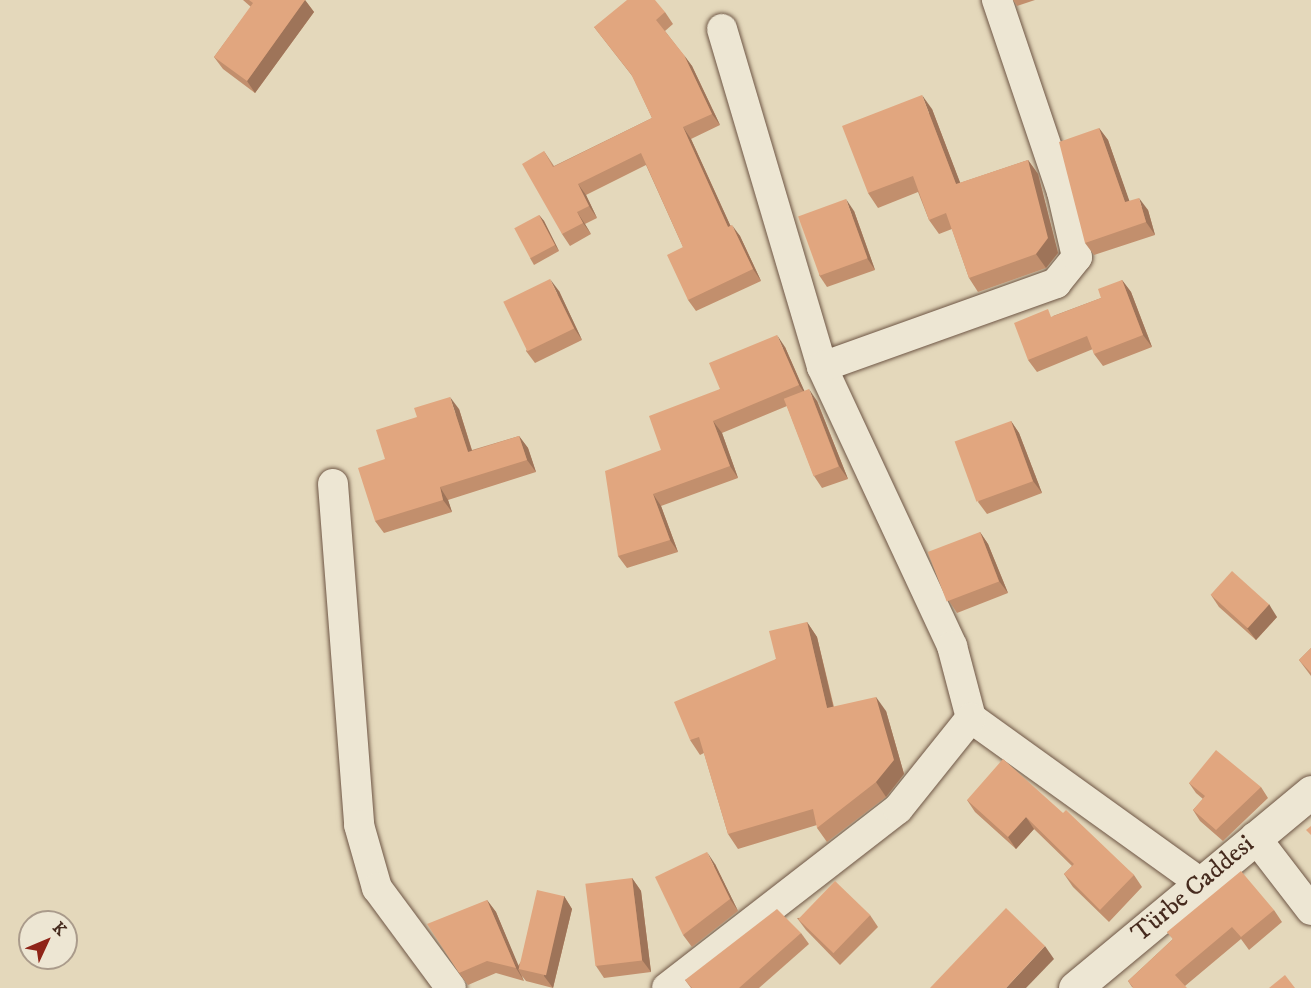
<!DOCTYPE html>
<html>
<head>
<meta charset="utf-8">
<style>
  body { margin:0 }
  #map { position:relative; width:1311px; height:988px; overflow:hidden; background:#e4d8bb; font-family:"IM FELL DW Pica",serif }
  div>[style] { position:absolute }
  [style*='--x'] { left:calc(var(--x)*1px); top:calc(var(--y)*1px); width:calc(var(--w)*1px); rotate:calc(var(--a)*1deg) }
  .roads { filter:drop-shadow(0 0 2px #6e5645) drop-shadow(0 0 2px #6e5645) }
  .street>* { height:30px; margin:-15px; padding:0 15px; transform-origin:15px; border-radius:15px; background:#ede6d3 }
  .secondary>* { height:33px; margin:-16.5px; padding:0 16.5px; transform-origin:16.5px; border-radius:16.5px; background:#ede6d3 }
  .wall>* { inset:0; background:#c28f6d }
  .shaded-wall>* { inset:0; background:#9e7459 }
  .building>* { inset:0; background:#e1a67f; transform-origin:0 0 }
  span { translate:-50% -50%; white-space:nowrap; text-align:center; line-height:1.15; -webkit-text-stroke:4.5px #ede6d3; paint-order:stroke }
  .street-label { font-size:26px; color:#462b1e }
  .north { position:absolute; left:18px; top:910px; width:60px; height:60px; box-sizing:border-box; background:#ede6d3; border:2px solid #aa9b8b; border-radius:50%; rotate:46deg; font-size:16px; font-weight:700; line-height:24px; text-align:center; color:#462b1e }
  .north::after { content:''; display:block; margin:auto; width:21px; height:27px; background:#8f2418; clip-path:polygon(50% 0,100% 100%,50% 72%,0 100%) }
</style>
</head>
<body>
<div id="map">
  <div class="roads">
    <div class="street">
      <i style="--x:722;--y:29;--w:352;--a:73.5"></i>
      <i style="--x:822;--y:367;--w:308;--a:65"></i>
      <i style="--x:952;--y:646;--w:74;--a:75.2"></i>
      <i style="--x:971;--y:718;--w:283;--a:35.7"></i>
      <i style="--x:822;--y:367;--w:249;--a:-19.7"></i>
      <i style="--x:1056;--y:283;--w:33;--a:-51"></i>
      <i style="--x:1077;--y:257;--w:67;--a:-103"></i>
      <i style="--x:1062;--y:192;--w:203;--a:-108.7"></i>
      <i style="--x:333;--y:484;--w:342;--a:85.6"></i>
      <i style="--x:359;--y:825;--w:66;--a:74.1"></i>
      <i style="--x:377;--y:888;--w:124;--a:53.5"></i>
      <i style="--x:1255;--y:837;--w:92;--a:52.5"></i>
      <i style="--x:667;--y:988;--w:292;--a:-37.8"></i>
      <i style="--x:898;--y:809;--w:117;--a:-51.3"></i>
    </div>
    <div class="secondary">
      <i style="--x:1075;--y:988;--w:307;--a:-39.7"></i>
    </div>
  </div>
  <div class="wall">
    <i style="clip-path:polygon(243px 0,305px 0,314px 12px,255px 93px,223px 69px,214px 57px,251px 7px)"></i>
    <i style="clip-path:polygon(1013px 0,1035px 0,1017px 6px)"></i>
    <i style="clip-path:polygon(665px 12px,673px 24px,665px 31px,692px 66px,720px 125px,691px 139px,730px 225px,740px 236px,761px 281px,696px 311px,688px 300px,683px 247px,646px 165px,586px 195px,597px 218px,585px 224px,591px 234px,570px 246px,562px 234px,544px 151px,554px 166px,652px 118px,633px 77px,594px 27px)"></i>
    <i style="clip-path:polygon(932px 109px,960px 183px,1028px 160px,1038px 174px,1058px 253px,1046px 268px,978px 292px,969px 278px,952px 229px,939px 234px,929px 220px,918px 192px,878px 208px,868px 193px)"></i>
    <i style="clip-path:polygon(1099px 128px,1108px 140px,1129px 201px,1148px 210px,1155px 235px,1094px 255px,1085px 243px)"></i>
    <i style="clip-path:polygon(854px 211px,875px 270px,827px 287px,819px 275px)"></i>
    <i style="clip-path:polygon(539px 215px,544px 221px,559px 251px,534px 265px,530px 258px)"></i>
    <i style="clip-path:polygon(1122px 280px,1131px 292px,1152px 347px,1103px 366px,1094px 354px,1093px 349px,1037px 372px,1028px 360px,1053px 316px,1101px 298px)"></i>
    <i style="clip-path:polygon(559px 291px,582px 340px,535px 363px,526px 351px)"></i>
    <i style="clip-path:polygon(785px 347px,804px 391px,817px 401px,848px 479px,822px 488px,814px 476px,787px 406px,722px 433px,738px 478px,661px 506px,678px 552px,627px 568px,618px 556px,661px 450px,720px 389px)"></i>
    <i style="clip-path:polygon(459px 409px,472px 450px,519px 436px,528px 448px,536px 472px,448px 500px,452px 512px,384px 533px,375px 521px)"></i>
    <i style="clip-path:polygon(1011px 421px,1019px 433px,1042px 493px,987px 514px,978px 502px)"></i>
    <i style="clip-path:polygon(980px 532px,988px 544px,1008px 593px,957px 613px,949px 601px)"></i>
    <i style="clip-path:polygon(1211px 595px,1277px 617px,1256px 640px,1219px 607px)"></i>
    <i style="clip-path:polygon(807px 622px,817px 637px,834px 707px,886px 711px,904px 774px,886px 797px,827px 842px,817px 828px,817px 825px,738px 849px,728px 834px,704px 753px,700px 755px,690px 740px,776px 659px)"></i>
    <i style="clip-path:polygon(1311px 648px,1311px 676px,1299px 660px)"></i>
    <i style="clip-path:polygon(1189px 783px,1261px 787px,1268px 798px,1223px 841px,1200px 821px,1193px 810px,1203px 799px,1196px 793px)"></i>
    <i style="clip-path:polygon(967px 800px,1063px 813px,1134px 875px,1142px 887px,1109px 922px,1073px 887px,1064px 874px,1072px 866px,1034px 829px,1016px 849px,975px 812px)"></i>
    <i style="clip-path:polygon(715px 864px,738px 911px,692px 947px,683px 935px)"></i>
    <i style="clip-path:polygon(632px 878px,641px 891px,651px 972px,604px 978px,596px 966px)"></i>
    <i style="clip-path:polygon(564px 896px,572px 909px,553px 988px,526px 981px,522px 976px,524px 981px,496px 973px,468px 985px,459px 973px,487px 900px,496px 912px,518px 966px)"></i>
    <i style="clip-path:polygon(1274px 910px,1282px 922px,1249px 950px,1241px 939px,1185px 986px,1132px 987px,1128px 981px,1173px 939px,1167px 932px)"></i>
    <i style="clip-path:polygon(870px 915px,878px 927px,840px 965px,806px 930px,797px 918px)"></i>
    <i style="clip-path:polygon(801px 933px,809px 944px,759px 988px,691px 988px,685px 980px)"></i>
  </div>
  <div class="shaded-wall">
    <i style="clip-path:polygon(305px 0,314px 12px,255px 93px,247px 81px)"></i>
    <i style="clip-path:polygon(684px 55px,692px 66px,720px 125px,712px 114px)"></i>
    <i style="clip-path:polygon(922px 95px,932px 109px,966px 198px,956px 184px)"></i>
    <i style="clip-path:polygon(683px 127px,691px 139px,736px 238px,728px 227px)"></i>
    <i style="clip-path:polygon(1099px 128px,1108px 140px,1134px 214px,1125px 202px)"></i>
    <i style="clip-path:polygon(1028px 160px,1038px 174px,1058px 253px,1046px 268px,1036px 254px)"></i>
    <i style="clip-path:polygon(578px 184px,586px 195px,597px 218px,589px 206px)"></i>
    <i style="clip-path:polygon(1139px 198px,1148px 210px,1155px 235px,1146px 222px)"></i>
    <i style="clip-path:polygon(846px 199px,854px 211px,875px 270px,867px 258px)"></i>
    <i style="clip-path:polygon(577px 212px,585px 224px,591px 234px,583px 223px)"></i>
    <i style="clip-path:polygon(539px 215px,544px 221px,559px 251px,555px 245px)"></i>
    <i style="clip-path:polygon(732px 225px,740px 236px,761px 281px,753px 269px)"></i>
    <i style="clip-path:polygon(550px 279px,559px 291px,582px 340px,574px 328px)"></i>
    <i style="clip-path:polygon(1122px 280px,1131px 292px,1152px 347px,1143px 335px)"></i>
    <i style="clip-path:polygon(777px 335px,785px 347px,807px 397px,799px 385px)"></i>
    <i style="clip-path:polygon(809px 389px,817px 401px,848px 479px,839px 466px)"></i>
    <i style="clip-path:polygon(450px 397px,459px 409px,476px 464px,468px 452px)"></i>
    <i style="clip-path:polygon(713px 421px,722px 433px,738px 478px,730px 466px)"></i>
    <i style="clip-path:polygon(1011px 421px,1019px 433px,1042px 493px,1033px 481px)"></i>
    <i style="clip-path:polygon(519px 436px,528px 448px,536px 472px,527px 460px)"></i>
    <i style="clip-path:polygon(440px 487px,448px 500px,452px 512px,443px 500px)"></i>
    <i style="clip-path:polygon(653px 494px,661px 506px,678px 552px,670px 540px)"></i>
    <i style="clip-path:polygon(980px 532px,988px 544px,1008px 593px,999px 581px)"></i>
    <i style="clip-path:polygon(1269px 604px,1277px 617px,1256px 640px,1247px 628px)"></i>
    <i style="clip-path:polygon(807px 622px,817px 637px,837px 723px,827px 708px)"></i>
    <i style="clip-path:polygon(876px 697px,886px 711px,904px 774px,886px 797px,876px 782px)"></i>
    <i style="clip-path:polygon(1026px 817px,1034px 829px,1016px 849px,1008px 837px)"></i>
    <i style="clip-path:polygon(707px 852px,715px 864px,738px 911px,730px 899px)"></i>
    <i style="clip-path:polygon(632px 878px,641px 891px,651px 972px,642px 960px)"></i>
    <i style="clip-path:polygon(564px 896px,572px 909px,553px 988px,544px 976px)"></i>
    <i style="clip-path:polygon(487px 900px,496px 912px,520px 969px,518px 969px,524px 981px,516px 968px)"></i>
    <i style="clip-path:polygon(1045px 946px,1054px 959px,1026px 988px,1006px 988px)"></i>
  </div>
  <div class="building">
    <i style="clip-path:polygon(249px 0,305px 0,247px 81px,214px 57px,253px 3px)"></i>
    <i style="clip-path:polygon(627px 0,655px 0,665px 12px,656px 20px,684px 55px,712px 114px,683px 127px,728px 227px,732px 225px,753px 269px,688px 300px,667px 255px,683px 247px,641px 153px,578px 184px,589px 206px,577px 212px,583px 223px,562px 234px,522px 164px,544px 151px,553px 167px,652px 118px,631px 74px,594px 27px)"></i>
    <i style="clip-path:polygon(922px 95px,956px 184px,1028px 160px,1048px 238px,1036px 254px,969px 278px,946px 213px,929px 220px,913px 176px,868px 193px,842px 126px)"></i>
    <i style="clip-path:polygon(1099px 128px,1125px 202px,1139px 198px,1146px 222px,1085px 243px,1059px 142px)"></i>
    <i style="left:846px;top:199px;width:63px;height:51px;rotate:70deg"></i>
    <i style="left:539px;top:215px;width:34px;height:28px;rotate:62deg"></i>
    <i style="left:550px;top:279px;width:55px;height:52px;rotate:64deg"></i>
    <i style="clip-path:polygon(1122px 280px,1143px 335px,1094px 354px,1087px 336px,1028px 360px,1014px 323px,1048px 309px,1051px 317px,1101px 298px,1098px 289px)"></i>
    <i style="clip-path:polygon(777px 335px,799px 385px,713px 421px,730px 466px,653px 494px,670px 540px,618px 556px,605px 471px,661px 450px,649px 416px,720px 389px,709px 363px)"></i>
    <i style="left:809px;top:389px;width:83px;height:27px;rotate:69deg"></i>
    <i style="clip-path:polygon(450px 397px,468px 452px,519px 436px,527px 460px,440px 487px,443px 500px,375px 521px,358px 468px,385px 459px,376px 430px,417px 417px,414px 408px)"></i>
    <i style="left:1011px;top:421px;width:64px;height:60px;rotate:70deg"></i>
    <i style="left:980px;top:532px;width:53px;height:56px;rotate:69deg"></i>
    <i style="left:1232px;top:571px;width:50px;height:32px;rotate:42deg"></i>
    <i style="clip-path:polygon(807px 622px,827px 708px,876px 697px,894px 760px,876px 782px,817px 828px,813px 809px,728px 834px,699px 737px,690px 740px,674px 702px,776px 659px,769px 631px)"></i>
    <i style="clip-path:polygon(1311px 648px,1311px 673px,1299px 660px)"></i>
    <i style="clip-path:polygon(1216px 750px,1261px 787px,1216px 830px,1193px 810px,1205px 796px,1189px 783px)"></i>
    <i style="clip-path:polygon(1003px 759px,1063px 813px,1066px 810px,1134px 875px,1100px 910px,1064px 874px,1074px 864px,1026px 817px,1008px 837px,967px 800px)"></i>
    <i style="clip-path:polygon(1311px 826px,1311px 835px,1306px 830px)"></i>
    <i style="clip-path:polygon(707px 852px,730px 899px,683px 935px,655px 877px)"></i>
    <i style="clip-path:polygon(1241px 871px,1274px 910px,1241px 937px,1232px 927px,1175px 975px,1187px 988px,1132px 988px,1133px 987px,1128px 981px,1173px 939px,1167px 932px)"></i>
    <i style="left:632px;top:878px;width:83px;height:47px;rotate:83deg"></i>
    <i style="left:835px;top:881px;width:49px;height:53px;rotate:44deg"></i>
    <i style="left:537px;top:890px;width:28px;height:81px;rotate:13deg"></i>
    <i style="clip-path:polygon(487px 900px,516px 968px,487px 961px,459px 973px,427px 924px)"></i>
    <i style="clip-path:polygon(1006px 908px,1045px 946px,1006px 988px,930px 988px)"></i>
    <i style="clip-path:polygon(777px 909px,801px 933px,739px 988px,692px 988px,685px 980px)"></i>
    <i style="clip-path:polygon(1285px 975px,1295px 988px,1269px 988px)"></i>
  </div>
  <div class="street-label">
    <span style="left:1193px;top:889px;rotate:-40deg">Türbe Caddesi</span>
  </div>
  <div class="north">K</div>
</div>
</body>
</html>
